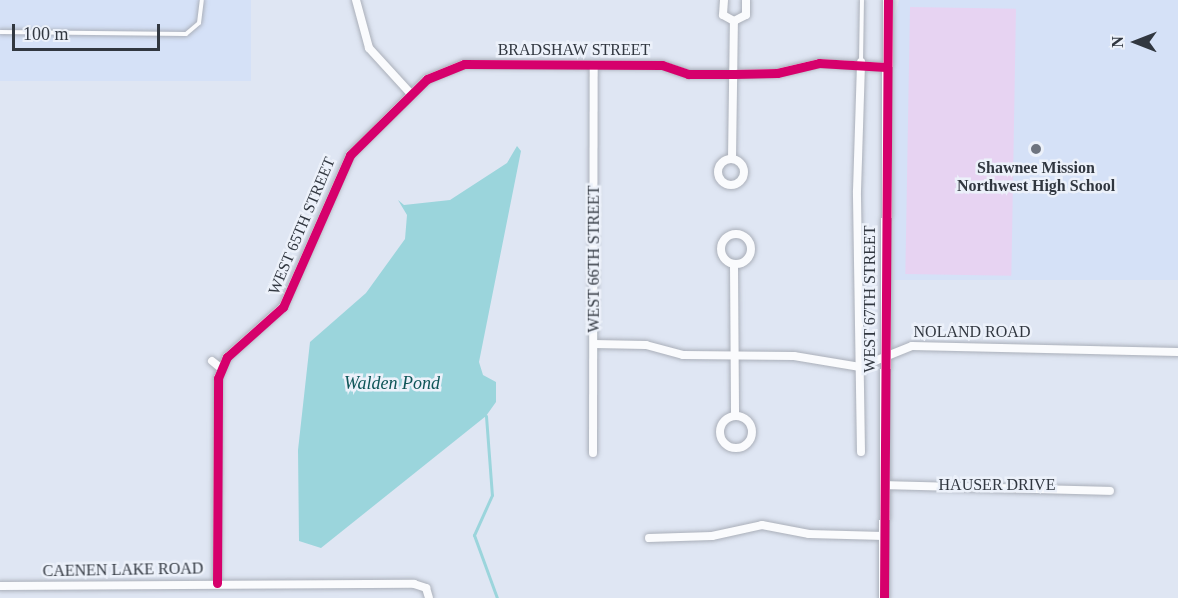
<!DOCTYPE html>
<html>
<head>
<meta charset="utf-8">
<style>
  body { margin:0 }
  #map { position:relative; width:1178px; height:598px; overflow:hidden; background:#dfe6f3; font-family:"Times New Roman",serif }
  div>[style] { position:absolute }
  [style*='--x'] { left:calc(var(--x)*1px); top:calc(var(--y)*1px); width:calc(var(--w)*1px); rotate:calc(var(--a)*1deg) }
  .built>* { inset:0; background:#d5e1f7; transform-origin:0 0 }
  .green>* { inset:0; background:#e7d3f2; transform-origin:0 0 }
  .water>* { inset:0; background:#9bd5dc }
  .stream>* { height:3px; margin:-1.5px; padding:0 1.5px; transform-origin:1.5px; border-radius:1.5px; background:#9bd5dc }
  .roads { filter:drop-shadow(0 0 2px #aaafb9) drop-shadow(0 0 2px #aaafb9) }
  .service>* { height:4px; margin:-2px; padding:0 2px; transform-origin:2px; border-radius:2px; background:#fafbfd }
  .minor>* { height:8px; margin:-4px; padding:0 4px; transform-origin:4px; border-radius:4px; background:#fafbfd }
  .minor>.ring { margin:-4px; padding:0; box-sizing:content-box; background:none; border:8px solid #fafbfd; border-radius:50% }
  .tertiary>* { height:10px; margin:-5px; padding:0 5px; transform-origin:5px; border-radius:5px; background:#fafbfd }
  .cycleway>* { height:9px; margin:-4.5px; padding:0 4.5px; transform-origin:4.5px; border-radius:4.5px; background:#d6006c }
  .dots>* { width:16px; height:16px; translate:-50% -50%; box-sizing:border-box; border:3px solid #ecf1fa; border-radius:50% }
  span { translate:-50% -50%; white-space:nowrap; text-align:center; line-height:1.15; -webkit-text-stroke:5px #ecf1fa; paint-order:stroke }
  .street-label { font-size:16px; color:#313740 }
  .poi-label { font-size:16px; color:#313740; font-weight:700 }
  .water-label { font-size:18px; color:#0e5558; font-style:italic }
  .north { position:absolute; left:1106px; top:12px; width:60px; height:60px; -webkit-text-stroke:4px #ecf1fa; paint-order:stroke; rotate:270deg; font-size:16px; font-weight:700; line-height:24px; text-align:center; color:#313740 }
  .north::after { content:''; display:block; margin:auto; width:21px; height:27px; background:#313740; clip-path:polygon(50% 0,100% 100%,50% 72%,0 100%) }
  .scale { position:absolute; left:12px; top:24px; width:148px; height:27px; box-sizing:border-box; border:3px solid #313740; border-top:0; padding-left:8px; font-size:18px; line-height:21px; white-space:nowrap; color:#313740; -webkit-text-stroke:4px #ecf1fa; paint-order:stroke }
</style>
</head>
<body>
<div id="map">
  <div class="built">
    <i style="left:0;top:0;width:251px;height:81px"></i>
    <i style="clip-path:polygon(899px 0,1178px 0,1178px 280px,894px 280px,894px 19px)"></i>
  </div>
  <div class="green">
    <i style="left:910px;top:7px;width:106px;height:267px;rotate:1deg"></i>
  </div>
  <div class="water">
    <i style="clip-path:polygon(517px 146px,521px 151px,479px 362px,483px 375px,496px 382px,496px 402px,486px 416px,321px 548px,299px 541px,298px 450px,310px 342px,366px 293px,405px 239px,407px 215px,398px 200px,404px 205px,450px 200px,507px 163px)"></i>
  </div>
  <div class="stream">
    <i style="--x:486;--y:416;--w:79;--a:85.7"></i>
    <i style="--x:492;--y:495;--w:44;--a:114.2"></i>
    <i style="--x:474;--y:535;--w:67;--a:69.9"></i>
  </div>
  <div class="roads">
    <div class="service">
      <i style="--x:0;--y:32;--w:186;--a:0.6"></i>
      <i style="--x:186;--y:34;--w:17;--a:-40"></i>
      <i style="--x:199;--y:23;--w:23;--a:-83"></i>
      <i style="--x:861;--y:62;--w:62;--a:-89.1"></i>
    </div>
    <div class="minor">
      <i style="--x:356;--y:0;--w:50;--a:74.8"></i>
      <i style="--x:369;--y:48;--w:62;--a:47.6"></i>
      <i style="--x:724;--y:0;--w:15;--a:94"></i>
      <i style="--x:723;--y:15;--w:13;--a:29"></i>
      <i style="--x:734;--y:21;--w:13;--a:-27"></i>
      <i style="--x:746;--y:15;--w:15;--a:-90"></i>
      <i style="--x:732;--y:159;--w:138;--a:-89.2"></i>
      <i class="ring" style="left:718px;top:159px;width:18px;height:18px"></i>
      <i class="ring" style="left:721px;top:234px;width:22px;height:22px"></i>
      <i style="--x:734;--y:265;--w:151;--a:89.6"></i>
      <i style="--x:594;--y:344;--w:52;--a:1.1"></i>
      <i style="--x:646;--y:345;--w:38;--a:15"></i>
      <i style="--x:683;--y:355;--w:111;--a:0.5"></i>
      <i style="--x:794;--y:356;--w:67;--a:9.5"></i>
      <i style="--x:860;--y:367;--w:56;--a:-22"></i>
      <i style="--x:912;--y:346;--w:266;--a:1.3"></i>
      <i style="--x:212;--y:361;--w:13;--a:39"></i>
      <i class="ring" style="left:720px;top:416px;width:24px;height:24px"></i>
      <i style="--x:861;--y:452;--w:261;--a:-90.9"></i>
      <i style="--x:857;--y:191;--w:129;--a:-88.2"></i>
      <i style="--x:593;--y:453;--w:388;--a:-89.9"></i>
      <i style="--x:885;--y:485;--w:225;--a:1.5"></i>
      <i style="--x:649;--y:538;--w:63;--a:-1.8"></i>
      <i style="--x:712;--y:536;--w:51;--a:-12.4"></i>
      <i style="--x:762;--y:525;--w:48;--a:10.8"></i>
      <i style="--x:809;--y:534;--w:75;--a:1.5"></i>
      <i style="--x:217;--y:583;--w:205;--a:-89.7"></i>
      <i style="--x:218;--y:378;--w:23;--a:-67"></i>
      <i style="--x:227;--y:357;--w:75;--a:-41.8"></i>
      <i style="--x:283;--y:307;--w:166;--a:-66.2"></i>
      <i style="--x:350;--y:155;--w:108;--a:-44.6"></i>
      <i style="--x:427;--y:79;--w:40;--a:-22"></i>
      <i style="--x:464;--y:64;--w:198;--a:0.3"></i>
      <i style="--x:662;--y:65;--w:28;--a:19"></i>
      <i style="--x:688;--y:74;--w:46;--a:0"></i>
      <i style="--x:734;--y:74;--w:43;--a:-1.3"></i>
      <i style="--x:777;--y:73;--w:43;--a:-13.4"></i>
      <i style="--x:819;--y:63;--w:67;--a:3.4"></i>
      <i style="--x:0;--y:586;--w:414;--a:-0.3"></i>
      <i style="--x:414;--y:584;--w:13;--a:18"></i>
      <i style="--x:426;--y:588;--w:10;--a:73"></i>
    </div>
    <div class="tertiary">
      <i style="--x:884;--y:598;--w:598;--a:-89.62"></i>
    </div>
  </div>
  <div class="cycleway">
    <i style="--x:217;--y:583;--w:205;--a:-89.7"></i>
    <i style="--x:218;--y:378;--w:23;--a:-67"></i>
    <i style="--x:227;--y:357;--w:75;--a:-41.8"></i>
    <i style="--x:283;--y:307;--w:166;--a:-66.2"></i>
    <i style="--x:350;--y:155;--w:108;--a:-44.6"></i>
    <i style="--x:427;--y:79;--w:40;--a:-22"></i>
    <i style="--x:464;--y:64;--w:198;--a:0.3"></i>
    <i style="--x:662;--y:65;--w:28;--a:19"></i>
    <i style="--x:688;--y:74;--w:46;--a:0"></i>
    <i style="--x:734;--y:74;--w:43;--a:-1.3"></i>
    <i style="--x:777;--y:73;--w:43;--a:-13.4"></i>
    <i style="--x:819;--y:63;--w:67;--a:3.4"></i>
    <i style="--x:884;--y:598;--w:598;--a:-89.62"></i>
  </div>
  <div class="dots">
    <i style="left:1036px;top:149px;background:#6e747f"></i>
  </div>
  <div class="street-label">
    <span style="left:574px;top:50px">BRADSHAW STREET</span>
    <span style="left:302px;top:226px;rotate:-67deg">WEST 65TH STREET</span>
    <span style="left:594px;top:259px;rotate:-90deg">WEST 66TH STREET</span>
    <span style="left:870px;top:299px;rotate:-90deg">WEST 67TH STREET</span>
    <span style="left:972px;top:332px">NOLAND ROAD</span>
    <span style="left:997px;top:485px">HAUSER DRIVE</span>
    <span style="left:123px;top:570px;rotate:-1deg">CAENEN LAKE ROAD</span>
  </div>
  <div class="poi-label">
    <span style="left:1036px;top:177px">Shawnee Mission<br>Northwest High School</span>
  </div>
  <div class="water-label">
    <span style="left:392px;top:383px">Walden Pond</span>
  </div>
  <div class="north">N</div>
  <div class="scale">100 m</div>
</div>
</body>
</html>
